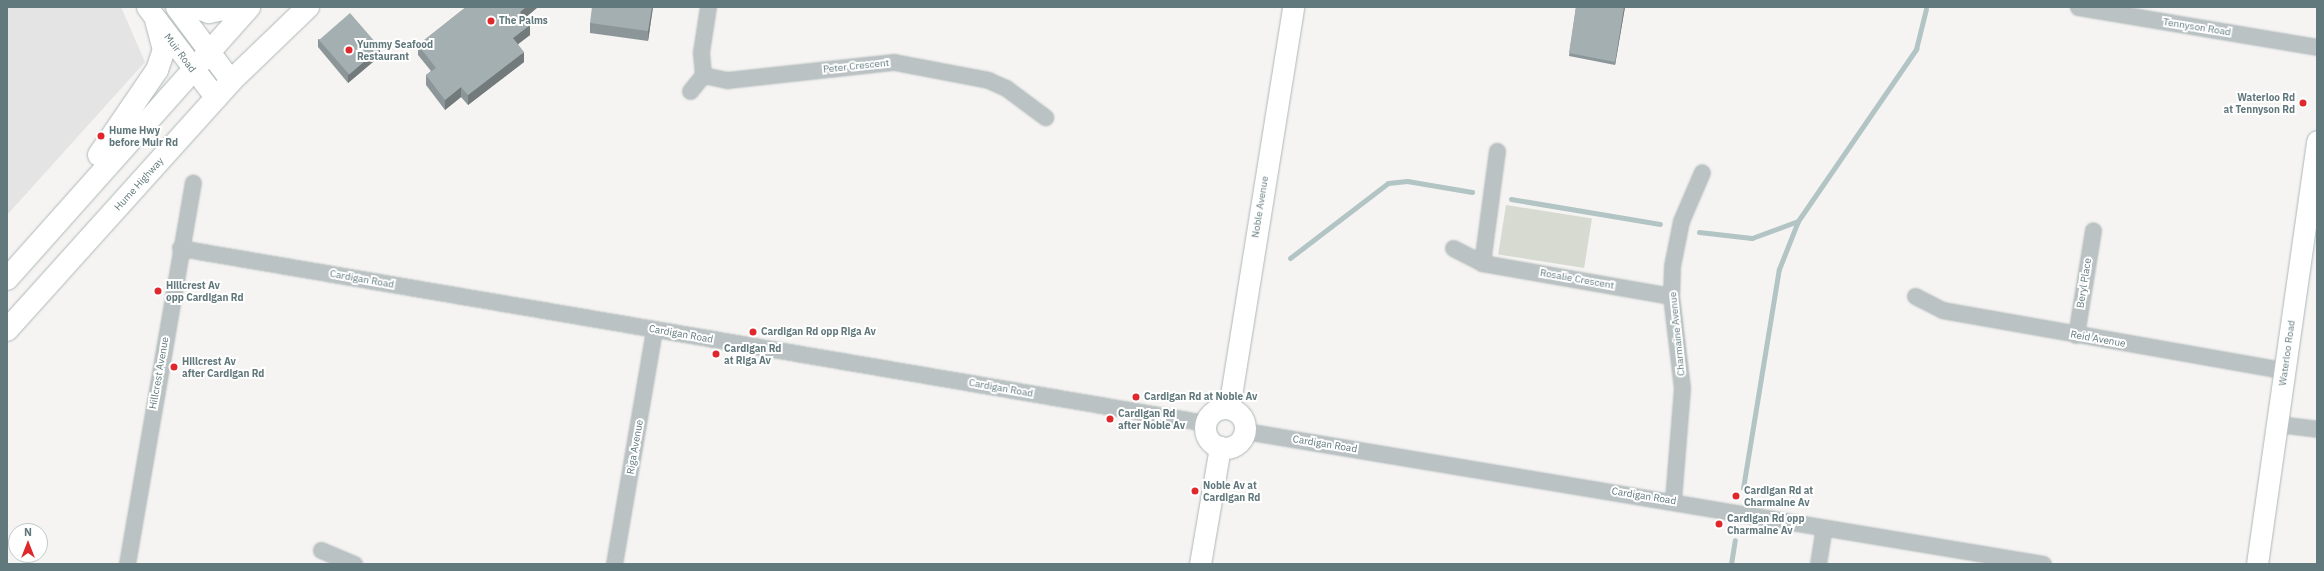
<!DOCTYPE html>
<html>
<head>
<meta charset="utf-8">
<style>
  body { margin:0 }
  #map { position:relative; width:2324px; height:571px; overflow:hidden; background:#f5f4f2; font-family:"IBM Plex Sans",sans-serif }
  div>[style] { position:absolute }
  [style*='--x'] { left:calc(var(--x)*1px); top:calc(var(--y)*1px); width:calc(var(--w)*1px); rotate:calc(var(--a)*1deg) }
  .built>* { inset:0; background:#e3e4e3 }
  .green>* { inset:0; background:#d7dad1; transform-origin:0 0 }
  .stream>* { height:5px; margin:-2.5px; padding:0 2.5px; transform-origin:2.5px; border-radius:2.5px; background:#b2c4c4 }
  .roads { filter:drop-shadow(0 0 1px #aeb7b8) drop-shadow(0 0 1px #aeb7b8) }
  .street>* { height:15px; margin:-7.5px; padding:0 7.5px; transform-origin:7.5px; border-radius:7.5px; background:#bbc2c4 }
  .secondary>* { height:21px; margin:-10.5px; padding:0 10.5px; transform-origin:10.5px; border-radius:10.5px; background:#fff }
  .secondary>.ring { margin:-10.5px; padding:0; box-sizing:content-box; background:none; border:21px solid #fff; border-radius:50% }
  .highway>* { height:22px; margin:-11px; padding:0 11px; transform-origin:11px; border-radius:11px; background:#fff }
  .wall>* { inset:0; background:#8c9698 }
  .shaded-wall>* { inset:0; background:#727a7c }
  .building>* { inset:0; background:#a3afb1; transform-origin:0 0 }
  .dots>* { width:11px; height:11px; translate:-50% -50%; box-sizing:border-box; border:2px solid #fff; border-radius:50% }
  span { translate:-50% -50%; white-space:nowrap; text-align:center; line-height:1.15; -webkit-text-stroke:4px #fff; paint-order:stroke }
  .poi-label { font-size:10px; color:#61787c; font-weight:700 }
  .left { translate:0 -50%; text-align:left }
  .right { translate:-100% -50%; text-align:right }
  .street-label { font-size:10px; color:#61787c }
  .frame { position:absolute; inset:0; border:8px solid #61787c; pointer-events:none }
  .north { position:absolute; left:8px; top:523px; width:40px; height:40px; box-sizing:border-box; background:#fff; border:1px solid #c0c9cb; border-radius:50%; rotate:0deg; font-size:11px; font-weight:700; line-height:16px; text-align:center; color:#61787c }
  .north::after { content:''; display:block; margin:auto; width:14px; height:18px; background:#e0272c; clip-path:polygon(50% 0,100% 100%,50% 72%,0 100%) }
</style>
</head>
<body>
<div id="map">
  <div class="built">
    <i style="clip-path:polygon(7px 7px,121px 7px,145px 62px,7px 215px)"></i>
  </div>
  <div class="green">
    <i style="left:1506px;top:205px;width:87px;height:50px;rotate:9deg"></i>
  </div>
  <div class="stream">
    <i style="--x:1511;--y:199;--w:151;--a:9.5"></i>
    <i style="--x:1699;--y:232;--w:53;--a:6.5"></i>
    <i style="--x:1752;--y:238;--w:49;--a:-20.3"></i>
    <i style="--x:1290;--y:258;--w:123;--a:-37.4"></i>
    <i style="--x:1388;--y:183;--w:19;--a:-6"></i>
    <i style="--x:1407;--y:181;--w:66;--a:9.6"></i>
    <i style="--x:1743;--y:488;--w:222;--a:-80.7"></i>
    <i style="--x:1779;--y:269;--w:52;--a:-68.4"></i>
    <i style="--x:1798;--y:221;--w:209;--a:-55.5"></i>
    <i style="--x:1916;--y:49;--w:41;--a:-76"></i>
    <i style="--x:1731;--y:564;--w:24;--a:-81"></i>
  </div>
  <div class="roads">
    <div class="street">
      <i style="--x:2078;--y:7;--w:242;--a:9.5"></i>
      <i style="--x:703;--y:75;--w:25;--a:12"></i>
      <i style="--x:727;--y:80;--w:168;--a:-6.2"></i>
      <i style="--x:894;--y:62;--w:96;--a:10.8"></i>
      <i style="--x:988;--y:80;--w:20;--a:24"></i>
      <i style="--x:1006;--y:88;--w:49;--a:36.6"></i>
      <i style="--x:690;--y:91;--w:21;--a:-51"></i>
      <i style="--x:703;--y:75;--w:23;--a:-95"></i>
      <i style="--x:701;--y:52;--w:46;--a:-81.2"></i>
      <i style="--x:180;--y:248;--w:1041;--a:9.68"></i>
      <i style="--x:1453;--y:248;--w:33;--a:27"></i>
      <i style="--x:1482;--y:263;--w:192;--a:9.9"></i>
      <i style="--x:1482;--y:263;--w:113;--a:-82.4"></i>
      <i style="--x:1915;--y:296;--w:30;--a:27"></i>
      <i style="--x:1942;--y:310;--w:347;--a:10"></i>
      <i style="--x:2076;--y:335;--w:106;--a:-80.8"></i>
      <i style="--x:2278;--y:424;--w:39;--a:7"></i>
      <i style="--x:1245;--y:431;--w:809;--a:9.46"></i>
      <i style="--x:1673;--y:500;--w:112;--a:-85.4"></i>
      <i style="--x:1682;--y:388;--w:93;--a:-96.8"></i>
      <i style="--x:1671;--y:296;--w:30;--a:-88"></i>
      <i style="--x:1672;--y:266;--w:46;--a:-78.7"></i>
      <i style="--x:1681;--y:221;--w:53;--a:-66.8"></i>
      <i style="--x:321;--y:550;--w:36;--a:23"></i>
      <i style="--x:127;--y:564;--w:387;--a:-80.2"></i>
      <i style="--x:614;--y:564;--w:238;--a:-80.3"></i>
      <i style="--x:1818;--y:564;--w:36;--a:-81"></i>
    </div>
    <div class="secondary">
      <i style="--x:147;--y:7;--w:114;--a:52.8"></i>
      <i style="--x:176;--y:7;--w:92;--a:53.4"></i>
      <i class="ring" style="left:1205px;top:408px;width:19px;height:19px"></i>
      <i style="--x:1229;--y:408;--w:406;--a:-80.9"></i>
      <i style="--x:1200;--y:564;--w:119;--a:-80.3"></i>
      <i style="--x:2257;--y:564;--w:427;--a:-81.9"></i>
    </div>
    <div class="highway">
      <i style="--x:195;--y:7;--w:15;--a:20"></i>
      <i style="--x:209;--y:12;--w:26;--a:-11"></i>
      <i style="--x:99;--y:155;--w:103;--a:-55.7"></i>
      <i style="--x:157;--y:70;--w:21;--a:-71"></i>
      <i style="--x:164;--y:50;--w:30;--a:-105"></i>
      <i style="--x:7;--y:279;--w:364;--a:-48.3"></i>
      <i style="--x:7;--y:330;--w:335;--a:-48"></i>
      <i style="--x:231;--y:81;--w:107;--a:-43.9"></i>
    </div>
  </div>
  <div class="wall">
    <i style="clip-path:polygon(466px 7px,538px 7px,525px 18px,530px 35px,518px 44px,524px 62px,468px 105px,461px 97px,445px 110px,426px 85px,426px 75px,431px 71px,418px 55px,418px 45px)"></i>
    <i style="clip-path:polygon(653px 7px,648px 41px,590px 33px,590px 23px)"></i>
    <i style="clip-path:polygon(1576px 7px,1625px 7px,1615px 65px,1569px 56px)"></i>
    <i style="clip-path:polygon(318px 39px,380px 56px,348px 83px,318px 47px)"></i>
  </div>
  <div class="shaded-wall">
    <i style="clip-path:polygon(526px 7px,538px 7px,520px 22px,520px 12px)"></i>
    <i style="clip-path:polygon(652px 7px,653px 7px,648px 41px,648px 31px)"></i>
    <i style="clip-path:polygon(1624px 7px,1625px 7px,1615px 65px,1615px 62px)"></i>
    <i style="clip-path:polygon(530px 25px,530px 35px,513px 48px,513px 38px)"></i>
    <i style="clip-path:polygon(380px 48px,380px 56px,348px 83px,348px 75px)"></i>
    <i style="clip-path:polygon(524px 52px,524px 62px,468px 105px,468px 95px)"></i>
    <i style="clip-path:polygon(461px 87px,461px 97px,445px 110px,445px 100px)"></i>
  </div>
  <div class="building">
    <i style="clip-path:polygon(466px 7px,526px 7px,520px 12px,530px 25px,513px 38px,524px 52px,468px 95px,461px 87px,445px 100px,426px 75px,436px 68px,418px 45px)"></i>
    <i style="clip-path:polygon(592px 7px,652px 7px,648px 31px,590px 23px)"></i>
    <i style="clip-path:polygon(1576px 7px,1624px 7px,1615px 62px,1569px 53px)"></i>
    <i style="left:350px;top:13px;width:46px;height:41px;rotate:49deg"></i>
  </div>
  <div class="dots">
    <i style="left:491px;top:21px;background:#e0272c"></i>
    <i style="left:349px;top:50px;background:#e0272c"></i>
    <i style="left:2303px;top:103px;background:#e0272c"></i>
    <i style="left:101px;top:136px;background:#e0272c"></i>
    <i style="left:158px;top:291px;background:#e0272c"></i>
    <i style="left:753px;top:332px;background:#e0272c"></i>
    <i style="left:716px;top:354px;background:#e0272c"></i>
    <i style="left:174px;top:367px;background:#e0272c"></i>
    <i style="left:1136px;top:397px;background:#e0272c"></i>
    <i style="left:1110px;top:419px;background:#e0272c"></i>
    <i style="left:1195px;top:491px;background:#e0272c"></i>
    <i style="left:1736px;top:496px;background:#e0272c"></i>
    <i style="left:1719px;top:524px;background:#e0272c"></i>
  </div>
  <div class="poi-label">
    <span class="left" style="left:499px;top:21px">The Palms</span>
    <span class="left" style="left:357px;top:50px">Yummy Seafood<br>Restaurant</span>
    <span class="right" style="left:2295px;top:103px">Waterloo Rd<br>at Tennyson Rd</span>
    <span class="left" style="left:109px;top:136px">Hume Hwy<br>before Muir Rd</span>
    <span class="left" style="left:166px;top:291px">Hillcrest Av<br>opp Cardigan Rd</span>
    <span class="left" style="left:761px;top:332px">Cardigan Rd opp Riga Av</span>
    <span class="left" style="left:724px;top:354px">Cardigan Rd<br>at Riga Av</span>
    <span class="left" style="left:182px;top:367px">Hillcrest Av<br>after Cardigan Rd</span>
    <span class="left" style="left:1144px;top:397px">Cardigan Rd at Noble Av</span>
    <span class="left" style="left:1118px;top:419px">Cardigan Rd<br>after Noble Av</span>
    <span class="left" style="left:1203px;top:491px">Noble Av at<br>Cardigan Rd</span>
    <span class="left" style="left:1744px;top:496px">Cardigan Rd at<br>Charmaine Av</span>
    <span class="left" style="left:1727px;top:524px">Cardigan Rd opp<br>Charmaine Av</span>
  </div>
  <div class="street-label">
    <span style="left:2197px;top:27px;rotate:9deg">Tennyson Road</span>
    <span style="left:180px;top:53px;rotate:53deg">Muir Road</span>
    <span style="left:856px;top:66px;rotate:-6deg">Peter Crescent</span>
    <span style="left:139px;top:184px;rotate:-48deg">Hume Highway</span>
    <span style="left:1260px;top:207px;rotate:-81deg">Noble Avenue</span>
    <span style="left:362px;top:279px;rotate:10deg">Cardigan Road</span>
    <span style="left:1577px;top:279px;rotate:10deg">Rosalie Crescent</span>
    <span style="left:2084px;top:283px;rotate:-81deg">Beryl Place</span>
    <span style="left:681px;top:334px;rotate:10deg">Cardigan Road</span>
    <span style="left:1677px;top:334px;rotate:-96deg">Charmaine Avenue</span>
    <span style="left:2098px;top:339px;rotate:10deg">Reid Avenue</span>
    <span style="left:2287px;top:353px;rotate:-82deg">Waterloo Road</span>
    <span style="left:159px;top:373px;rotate:-80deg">Hillcrest Avenue</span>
    <span style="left:1001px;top:388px;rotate:10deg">Cardigan Road</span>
    <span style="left:1325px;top:444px;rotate:9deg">Cardigan Road</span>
    <span style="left:635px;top:447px;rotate:-80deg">Riga Avenue</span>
    <span style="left:1644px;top:496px;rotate:9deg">Cardigan Road</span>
  </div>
  <div class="frame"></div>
  <div class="north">N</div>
</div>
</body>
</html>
